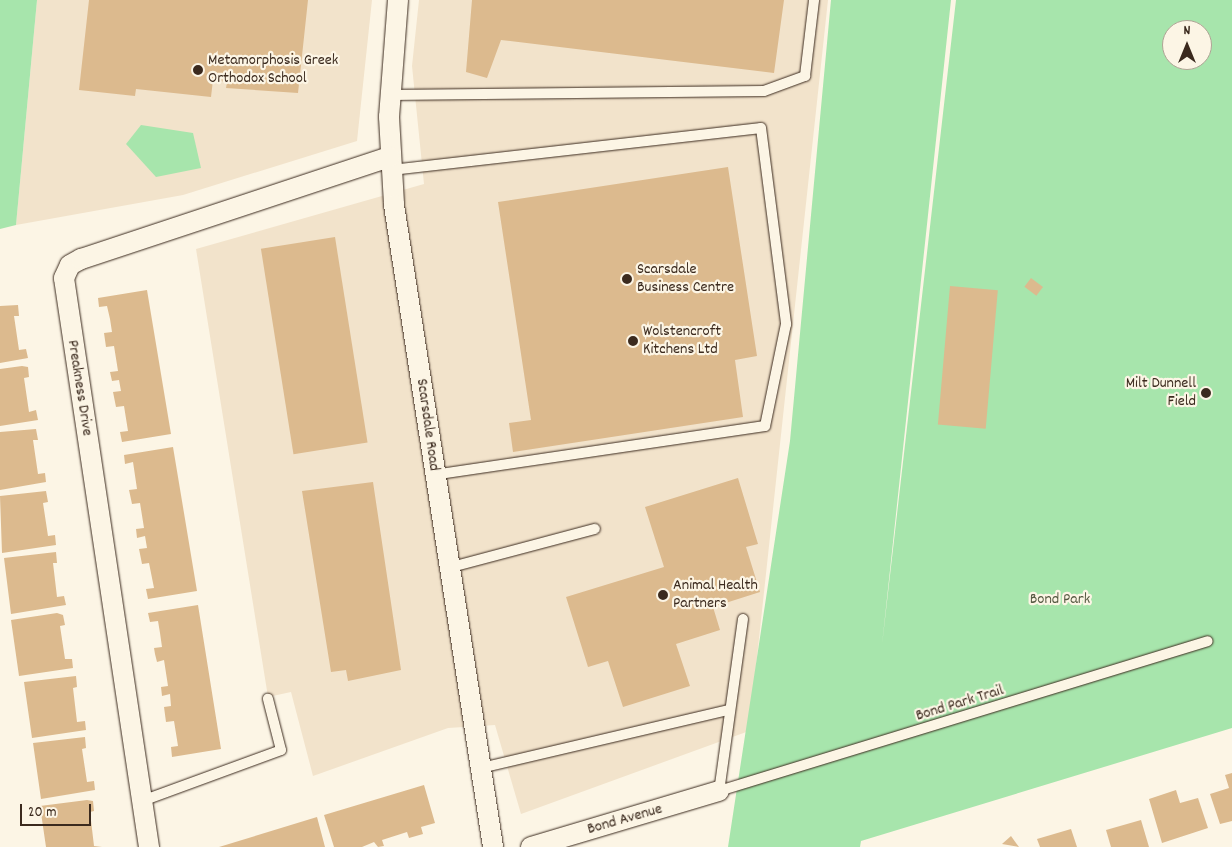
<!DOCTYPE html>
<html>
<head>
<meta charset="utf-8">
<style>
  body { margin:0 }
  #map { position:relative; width:1232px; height:847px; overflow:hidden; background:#fcf5e5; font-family:Dekko,sans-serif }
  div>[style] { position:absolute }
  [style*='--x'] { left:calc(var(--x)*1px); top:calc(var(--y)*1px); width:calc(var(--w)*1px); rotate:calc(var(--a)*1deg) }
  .built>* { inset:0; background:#f2e3cb }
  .green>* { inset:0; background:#a7e5ac }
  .building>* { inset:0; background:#dcba8e; transform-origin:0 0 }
  .roads { filter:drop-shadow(0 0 1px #3b2a1e) drop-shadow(0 0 1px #3b2a1e) }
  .lane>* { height:10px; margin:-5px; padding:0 5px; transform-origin:5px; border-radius:5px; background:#fcf5e5 }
  .street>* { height:20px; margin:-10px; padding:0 10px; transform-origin:10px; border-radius:10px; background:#fcf5e5 }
  .dots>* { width:14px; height:14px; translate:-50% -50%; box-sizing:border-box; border:2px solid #fcf5e5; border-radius:50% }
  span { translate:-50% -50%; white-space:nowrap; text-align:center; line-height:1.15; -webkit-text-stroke:4.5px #fcf5e5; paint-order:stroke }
  .poi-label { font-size:16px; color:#3b2a1e }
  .left { translate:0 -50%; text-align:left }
  .right { translate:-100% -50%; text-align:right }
  .street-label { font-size:16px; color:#3b2a1e }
  .park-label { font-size:16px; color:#565942 }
  .north { position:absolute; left:1162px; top:20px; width:50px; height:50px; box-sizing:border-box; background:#fcf5e5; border:1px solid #afa495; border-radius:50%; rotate:0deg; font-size:14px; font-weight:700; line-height:20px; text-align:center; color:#3b2a1e }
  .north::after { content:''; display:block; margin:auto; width:18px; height:22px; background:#3b2a1e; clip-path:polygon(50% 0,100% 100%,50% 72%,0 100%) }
  .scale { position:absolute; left:20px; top:804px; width:71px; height:22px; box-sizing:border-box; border:2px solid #3b2a1e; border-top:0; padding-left:6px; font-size:15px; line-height:18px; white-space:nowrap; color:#3b2a1e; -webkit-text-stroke:4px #fcf5e5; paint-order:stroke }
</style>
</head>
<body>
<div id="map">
  <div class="built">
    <i style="clip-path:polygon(37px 0,372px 0,357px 141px,183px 195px,16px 225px)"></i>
    <i style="clip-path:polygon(419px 0,828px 0,749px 731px,521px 814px,495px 725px,448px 728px,313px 776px,291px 692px,268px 697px,196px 249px,424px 184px,412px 66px)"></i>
  </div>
  <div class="green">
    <i style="clip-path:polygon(0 0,37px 0,16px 225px,0 229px)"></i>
    <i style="clip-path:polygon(evenodd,831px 0,951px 0,882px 645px,956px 0,1232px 0,1232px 728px,861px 841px,860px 847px,728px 847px,790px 441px,831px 0,1172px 30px,1202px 30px,1202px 60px,1172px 60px,1172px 30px)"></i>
    <i style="clip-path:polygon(141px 125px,193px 133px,201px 168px,156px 177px,126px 144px)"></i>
  </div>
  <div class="building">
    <i style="clip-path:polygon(89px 0,308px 0,298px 93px,226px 88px,227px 82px,213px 80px,211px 97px,136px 89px,135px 96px,79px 90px)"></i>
    <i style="clip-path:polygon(472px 0,784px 0,774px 73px,501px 40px,487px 78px,466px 72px)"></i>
    <i style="clip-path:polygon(728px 167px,757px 356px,735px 360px,743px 417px,513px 452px,509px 423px,531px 420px,498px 202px)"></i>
    <i style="left:335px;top:237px;width:208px;height:75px;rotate:81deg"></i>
    <i style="left:1031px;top:278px;width:15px;height:11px;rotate:37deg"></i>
    <i style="left:950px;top:286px;width:48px;height:139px;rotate:5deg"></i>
    <i style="clip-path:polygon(147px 290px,171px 434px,122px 442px,120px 432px,128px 431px,124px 406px,116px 407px,113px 392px,121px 391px,119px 380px,112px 381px,110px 372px,118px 371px,114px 346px,106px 347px,104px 333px,112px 332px,110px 319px,107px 306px,99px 307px,98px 298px)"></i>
    <i style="clip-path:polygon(18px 305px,19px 316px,14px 316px,19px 350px,26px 349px,28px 358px,0 363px,0 306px)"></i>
    <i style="clip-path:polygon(22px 366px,28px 367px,29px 377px,24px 378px,29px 412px,36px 410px,38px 420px,0 426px,0 369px)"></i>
    <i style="clip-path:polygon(36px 429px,38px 440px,33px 440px,38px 474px,45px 473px,46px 482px,0 490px,0 432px)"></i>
    <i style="clip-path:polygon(173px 447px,197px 591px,148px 599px,146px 589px,154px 588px,149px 563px,142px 564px,139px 549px,147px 548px,145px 536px,137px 538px,136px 529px,144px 528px,140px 503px,132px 504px,129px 490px,137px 489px,133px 462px,125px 464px,124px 455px)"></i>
    <i style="clip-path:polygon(738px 478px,758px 544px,746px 547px,760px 592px,713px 607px,720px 630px,676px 644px,690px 686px,623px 707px,608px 661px,588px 667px,566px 597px,664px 567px,645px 507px)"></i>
    <i style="clip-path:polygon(373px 482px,401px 670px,348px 681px,346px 670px,331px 672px,302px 491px)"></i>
    <i style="clip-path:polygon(46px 491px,48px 502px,43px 503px,48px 536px,55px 535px,56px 545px,2px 553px,0 496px)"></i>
    <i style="clip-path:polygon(56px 552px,57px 563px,53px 563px,57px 597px,64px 596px,66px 605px,11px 614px,4px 558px)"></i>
    <i style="clip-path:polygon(198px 605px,221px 749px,172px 757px,171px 747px,178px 746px,174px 721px,166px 722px,164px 707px,171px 706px,170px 694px,162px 696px,161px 687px,168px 686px,164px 660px,157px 662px,155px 654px,154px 648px,162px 647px,160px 633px,158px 621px,150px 622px,148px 613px)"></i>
    <i style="clip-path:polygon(57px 613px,63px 615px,65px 625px,60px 626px,65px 659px,72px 659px,73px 668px,19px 676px,11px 620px)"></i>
    <i style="clip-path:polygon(76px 676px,77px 687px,73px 688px,77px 722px,85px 721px,86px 730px,32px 738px,24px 682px)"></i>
    <i style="clip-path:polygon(85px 737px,86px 748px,82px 749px,87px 782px,94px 781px,95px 790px,41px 799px,33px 743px)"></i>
    <i style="clip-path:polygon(1232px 773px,1232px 821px,1220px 824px,1210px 794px,1229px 788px,1225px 775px)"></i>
    <i style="clip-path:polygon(424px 785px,435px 823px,421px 827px,423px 834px,409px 838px,407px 832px,382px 840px,384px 846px,378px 847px,374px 842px,362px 847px,334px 847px,324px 815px)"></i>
    <i style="clip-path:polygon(1176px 790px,1180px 803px,1198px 798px,1208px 828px,1162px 843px,1149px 799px)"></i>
    <i style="clip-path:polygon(87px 800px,93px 801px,94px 811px,90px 812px,94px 846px,102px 847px,46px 847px,40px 806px)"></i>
    <i style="clip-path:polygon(317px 817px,325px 847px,219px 847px)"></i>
    <i style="clip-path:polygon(1141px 820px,1149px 847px,1111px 847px,1106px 830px)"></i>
    <i style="clip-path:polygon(1071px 829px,1077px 847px,1040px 847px,1037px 839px)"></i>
    <i style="clip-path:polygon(1011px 836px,1019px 847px,1002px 844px)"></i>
  </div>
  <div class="roads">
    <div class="lane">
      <i style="--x:390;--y:95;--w:374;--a:-0.6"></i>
      <i style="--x:764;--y:91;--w:44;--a:-20.1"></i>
      <i style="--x:805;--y:76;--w:77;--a:-83.2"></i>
      <i style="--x:392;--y:170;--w:371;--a:-6.5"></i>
      <i style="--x:761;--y:128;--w:198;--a:82.7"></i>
      <i style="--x:786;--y:324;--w:104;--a:101.6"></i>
      <i style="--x:765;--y:426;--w:335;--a:171.6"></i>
      <i style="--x:448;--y:568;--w:152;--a:-14.9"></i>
      <i style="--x:743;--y:619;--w:174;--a:97.9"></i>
      <i style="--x:719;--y:791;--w:511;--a:-17.05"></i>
      <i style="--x:481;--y:768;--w:254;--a:-13.2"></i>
      <i style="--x:142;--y:801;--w:148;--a:-20.1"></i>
      <i style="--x:281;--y:750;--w:53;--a:-104.3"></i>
    </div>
    <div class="street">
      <i style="--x:398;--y:0;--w:117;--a:94.4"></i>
      <i style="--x:389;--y:117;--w:88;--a:86.7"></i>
      <i style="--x:394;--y:205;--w:650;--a:81.23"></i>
      <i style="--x:149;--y:847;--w:575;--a:-98.5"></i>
      <i style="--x:64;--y:278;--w:14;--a:-65"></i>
      <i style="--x:70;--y:265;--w:13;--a:-29"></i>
      <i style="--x:81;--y:259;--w:325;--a:-18.3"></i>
      <i style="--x:531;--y:847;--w:196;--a:-16.6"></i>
    </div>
  </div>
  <div class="dots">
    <i style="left:198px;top:70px;background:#3b2a1e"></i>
    <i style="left:627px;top:279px;background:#3b2a1e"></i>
    <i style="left:633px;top:341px;background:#3b2a1e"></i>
    <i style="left:1206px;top:393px;background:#3b2a1e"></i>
    <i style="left:663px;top:595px;background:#3b2a1e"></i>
  </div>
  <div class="poi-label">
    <span class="left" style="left:208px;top:70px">Metamorphosis Greek<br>Orthodox School</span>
    <span class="left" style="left:637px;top:279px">Scarsdale<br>Business Centre</span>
    <span class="left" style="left:643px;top:341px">Wolstencroft<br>Kitchens Ltd</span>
    <span class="right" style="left:1196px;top:393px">Milt Dunnell<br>Field</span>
    <span class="left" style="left:673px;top:595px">Animal Health<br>Partners</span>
  </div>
  <div class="street-label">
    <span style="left:79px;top:388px;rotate:81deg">Preakness Drive</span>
    <span style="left:427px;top:425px;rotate:82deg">Scarsdale Road</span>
    <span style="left:960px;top:704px;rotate:-17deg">Bond Park Trail</span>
    <span style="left:625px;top:820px;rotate:-16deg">Bond Avenue</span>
  </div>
  <div class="park-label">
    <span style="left:1060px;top:600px">Bond Park</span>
  </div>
  <div class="north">N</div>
  <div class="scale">20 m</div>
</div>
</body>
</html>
